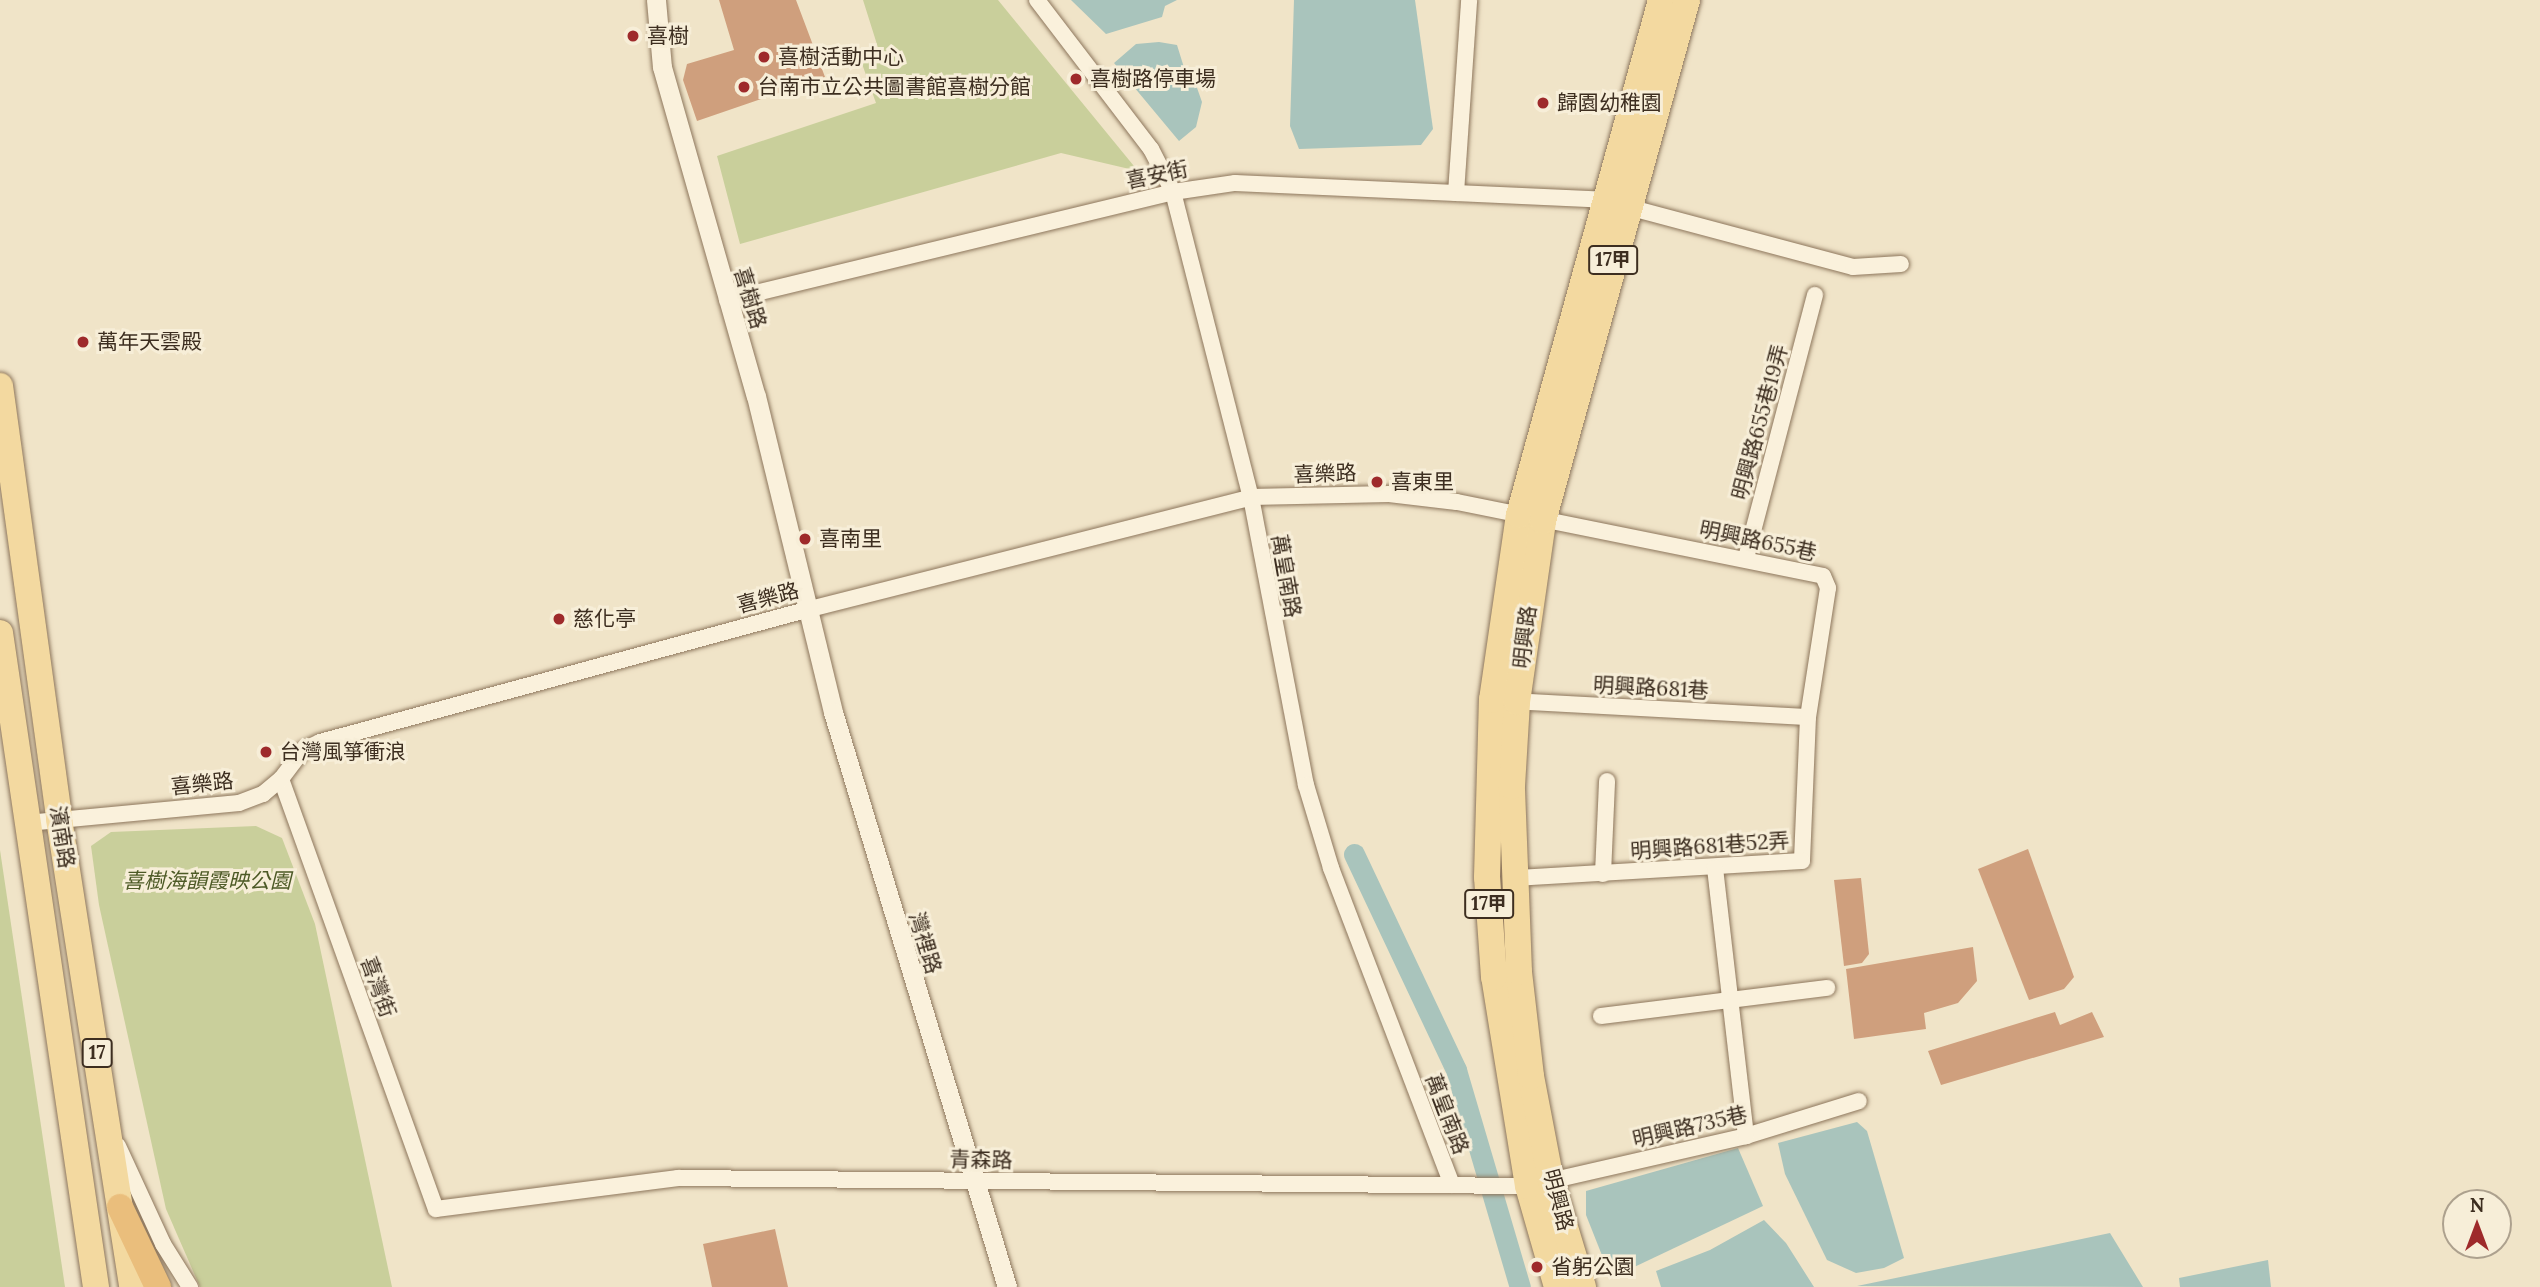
<!DOCTYPE html>
<html>
<head>
<meta charset="utf-8">
<style>
  body { margin:0 }
  #map { position:relative; width:2540px; height:1287px; overflow:hidden; background:#f0e4c8; font-family:Lora,"Noto Sans TC",serif }
  div>[style] { position:absolute }
  [style*='--x'] { left:calc(var(--x)*1px); top:calc(var(--y)*1px); width:calc(var(--w)*1px); rotate:calc(var(--a)*1deg) }
  .green>* { inset:0; background:#c9cf9b }
  .water>* { inset:0; background:#a9c4bc }
  .canal>* { height:21px; margin:-10.5px; padding:0 10.5px; transform-origin:10.5px; border-radius:10.5px; background:#a9c4bc }
  .building>* { inset:0; background:#cf9f7d }
  .roads { filter:drop-shadow(0 0 2px #8d765c) drop-shadow(0 0 2px #8d765c) }
  .minor>* { height:16px; margin:-8px; padding:0 8px; transform-origin:8px; border-radius:8px; background:#faf1dc }
  .tertiary>* { height:19px; margin:-9.5px; padding:0 9.5px; transform-origin:9.5px; border-radius:9.5px; background:#faf1dc }
  .primary>* { height:26px; margin:-13px; padding:0 13px; transform-origin:13px; border-radius:13px; background:#f3d9a0 }
  .trunk>* { height:26px; margin:-13px; padding:0 13px; transform-origin:13px; border-radius:13px; background:#eabe7c }
  .dots>* { width:19px; height:19px; translate:-50% -50%; box-sizing:border-box; border:4px solid #f7eed8; border-radius:50% }
  span { translate:-50% -50%; white-space:nowrap; text-align:center; line-height:1.15; -webkit-text-stroke:6px #f7eed8; paint-order:stroke }
  .shield-label span { padding:2px 5px; background:#f7eed8; border:2px solid; border-radius:5px; -webkit-text-stroke-width:0 }
  .shield-label { font-size:19px; color:#3d2e20; font-weight:700 }
  .poi-label { font-size:21px; color:#3d2e20 }
  .left { translate:0 -50%; text-align:left }
  .street-label { font-size:21px; color:#3d2e20 }
  .park-label { font-size:21px; color:#4d5a26; font-style:italic }
  .north { position:absolute; left:2442px; top:1189px; width:70px; height:70px; box-sizing:border-box; background:#f7eed8; border:2px solid #ada18e; border-radius:50%; rotate:0deg; font-size:19px; font-weight:700; line-height:28px; text-align:center; color:#3d2e20 }
  .north::after { content:''; display:block; margin:auto; width:24px; height:32px; background:#9e2a2b; clip-path:polygon(50% 0,100% 100%,50% 72%,0 100%) }
</style>
</head>
<body>
<div id="map">
  <div class="green">
    <i style="clip-path:polygon(863px 0,998px 0,1138px 171px,1061px 153px,740px 244px,717px 156px,876px 103px,861px 61px,880px 54px)"></i>
    <i style="clip-path:polygon(256px 826px,282px 838px,315px 924px,392px 1287px,200px 1287px,166px 1209px,99px 905px,91px 846px,111px 832px)"></i>
    <i style="clip-path:polygon(0 850px,65px 1287px,0 1287px)"></i>
  </div>
  <div class="water">
    <i style="clip-path:polygon(1071px 0,1177px 0,1165px 6px,1162px 17px,1106px 34px)"></i>
    <i style="clip-path:polygon(1294px 0,1415px 0,1433px 129px,1421px 145px,1299px 149px,1290px 126px)"></i>
    <i style="clip-path:polygon(1159px 42px,1177px 45px,1186px 74px,1196px 85px,1202px 102px,1196px 127px,1179px 141px,1114px 63px,1136px 44px)"></i>
    <i style="clip-path:polygon(1857px 1122px,1867px 1131px,1904px 1258px,1884px 1268px,1856px 1273px,1827px 1260px,1785px 1174px,1778px 1143px)"></i>
    <i style="clip-path:polygon(1738px 1148px,1763px 1206px,1611px 1278px,1586px 1215px,1586px 1191px)"></i>
    <i style="clip-path:polygon(1764px 1220px,1786px 1243px,1814px 1287px,1661px 1287px,1656px 1271px,1710px 1250px)"></i>
    <i style="clip-path:polygon(2110px 1233px,2143px 1287px,1857px 1286px,1915px 1274px)"></i>
    <i style="clip-path:polygon(2268px 1260px,2271px 1287px,2180px 1287px,2179px 1278px)"></i>
  </div>
  <div class="canal">
    <i style="--x:1354;--y:854;--w:239;--a:64.7"></i>
    <i style="--x:1456;--y:1070;--w:226;--a:73.6"></i>
  </div>
  <div class="building">
    <i style="clip-path:polygon(719px 0,796px 0,825px 77px,697px 121px,683px 80px,687px 64px,734px 50px)"></i>
    <i style="clip-path:polygon(2028px 849px,2074px 977px,2064px 989px,2029px 1000px,1978px 869px)"></i>
    <i style="clip-path:polygon(1861px 878px,1869px 954px,1862px 963px,1844px 966px,1834px 880px)"></i>
    <i style="clip-path:polygon(1973px 947px,1977px 981px,1958px 1003px,1924px 1013px,1926px 1029px,1854px 1039px,1846px 969px)"></i>
    <i style="clip-path:polygon(2055px 1012px,2060px 1025px,2092px 1012px,2104px 1037px,1941px 1085px,1928px 1051px)"></i>
    <i style="clip-path:polygon(775px 1229px,788px 1287px,712px 1287px,703px 1244px)"></i>
  </div>
  <div class="roads">
    <div class="minor">
      <i style="--x:1037;--y:0;--w:188;--a:52.6"></i>
      <i style="--x:1151;--y:149;--w:48;--a:62.9"></i>
      <i style="--x:1173;--y:192;--w:315;--a:75.7"></i>
      <i style="--x:1251;--y:497;--w:293;--a:79.2"></i>
      <i style="--x:1306;--y:785;--w:87;--a:73.2"></i>
      <i style="--x:1331;--y:868;--w:339;--a:69.1"></i>
      <i style="--x:1456;--y:193;--w:193;--a:-86.1"></i>
      <i style="--x:1628;--y:207;--w:233;--a:14.9"></i>
      <i style="--x:1853;--y:267;--w:48;--a:-3.6"></i>
      <i style="--x:727;--y:300;--w:459;--a:-13.6"></i>
      <i style="--x:1173;--y:192;--w:63;--a:-8.3"></i>
      <i style="--x:1235;--y:183;--w:370;--a:2.6"></i>
      <i style="--x:1746;--y:558;--w:272;--a:-75.3"></i>
      <i style="--x:1510;--y:701;--w:298;--a:3.1"></i>
      <i style="--x:281;--y:779;--w:457;--a:70.2"></i>
      <i style="--x:436;--y:1209;--w:244;--a:-7.3"></i>
      <i style="--x:678;--y:1178;--w:850;--a:0.54"></i>
      <i style="--x:1528;--y:1186;--w:224;--a:-12.9"></i>
      <i style="--x:1746;--y:1136;--w:118;--a:-17.2"></i>
      <i style="--x:27;--y:823;--w:213;--a:-5.4"></i>
      <i style="--x:239;--y:803;--w:26;--a:-21"></i>
      <i style="--x:263;--y:794;--w:23;--a:-40"></i>
      <i style="--x:281;--y:779;--w:36;--a:-53"></i>
      <i style="--x:303;--y:750;--w:19;--a:-25"></i>
      <i style="--x:320;--y:742;--w:504;--a:-15.2"></i>
      <i style="--x:806;--y:610;--w:459;--a:-14.2"></i>
      <i style="--x:1251;--y:497;--w:138;--a:-1.2"></i>
      <i style="--x:1389;--y:494;--w:68;--a:6.7"></i>
      <i style="--x:1457;--y:502;--w:373;--a:11.4"></i>
      <i style="--x:1823;--y:576;--w:13;--a:67"></i>
      <i style="--x:1828;--y:588;--w:131;--a:98.8"></i>
      <i style="--x:1808;--y:717;--w:144;--a:92.4"></i>
      <i style="--x:1802;--y:861;--w:289;--a:176.6"></i>
      <i style="--x:1715;--y:868;--w:270;--a:83.4"></i>
      <i style="--x:1603;--y:874;--w:93;--a:-87.5"></i>
      <i style="--x:1601;--y:1016;--w:228;--a:-7.1"></i>
      <i style="--x:118;--y:1146;--w:108;--a:65.3"></i>
      <i style="--x:163;--y:1244;--w:51;--a:57.9"></i>
    </div>
    <div class="tertiary">
      <i style="--x:656;--y:0;--w:67;--a:84.9"></i>
      <i style="--x:662;--y:67;--w:342;--a:74.1"></i>
      <i style="--x:756;--y:396;--w:325;--a:76.3"></i>
      <i style="--x:833;--y:712;--w:601;--a:73.16"></i>
    </div>
    <div class="primary">
      <i style="--x:0;--y:386;--w:437;--a:82.2"></i>
      <i style="--x:59;--y:819;--w:474;--a:81.1"></i>
      <i style="--x:0;--y:633;--w:661;--a:81.65"></i>
      <i style="--x:1557;--y:1287;--w:105;--a:-106"></i>
      <i style="--x:1528;--y:1186;--w:212;--a:-99.2"></i>
      <i style="--x:1494;--y:977;--w:100;--a:-94"></i>
      <i style="--x:1487;--y:877;--w:177;--a:-88.4"></i>
      <i style="--x:1492;--y:700;--w:187;--a:-81.7"></i>
      <i style="--x:1519;--y:515;--w:534;--a:-74.58"></i>
      <i style="--x:1583;--y:1287;--w:111;--a:-106.8"></i>
      <i style="--x:1551;--y:1181;--w:107;--a:-100.8"></i>
      <i style="--x:1531;--y:1076;--w:105;--a:-96.6"></i>
      <i style="--x:1519;--y:972;--w:186;--a:-92.2"></i>
      <i style="--x:1512;--y:786;--w:84;--a:-86.6"></i>
      <i style="--x:1517;--y:702;--w:183;--a:-81.8"></i>
      <i style="--x:1543;--y:521;--w:541;--a:-74.55"></i>
    </div>
    <div class="trunk">
      <i style="--x:120;--y:1207;--w:89;--a:64.6"></i>
    </div>
  </div>
  <div class="dots">
    <i style="left:633px;top:36px;background:#9e2a2b"></i>
    <i style="left:764px;top:57px;background:#9e2a2b"></i>
    <i style="left:1076px;top:79px;background:#9e2a2b"></i>
    <i style="left:744px;top:87px;background:#9e2a2b"></i>
    <i style="left:1543px;top:103px;background:#9e2a2b"></i>
    <i style="left:83px;top:342px;background:#9e2a2b"></i>
    <i style="left:1377px;top:482px;background:#9e2a2b"></i>
    <i style="left:805px;top:539px;background:#9e2a2b"></i>
    <i style="left:559px;top:619px;background:#9e2a2b"></i>
    <i style="left:266px;top:752px;background:#9e2a2b"></i>
    <i style="left:1537px;top:1267px;background:#9e2a2b"></i>
  </div>
  <div class="shield-label">
    <span style="left:1613px;top:260px">17甲</span>
    <span style="left:1489px;top:904px">17甲</span>
    <span style="left:97px;top:1053px">17</span>
  </div>
  <div class="poi-label">
    <span class="left" style="left:647px;top:36px">喜樹</span>
    <span class="left" style="left:778px;top:57px">喜樹活動中心</span>
    <span class="left" style="left:1090px;top:79px">喜樹路停車場</span>
    <span class="left" style="left:758px;top:87px">台南市立公共圖書館喜樹分館</span>
    <span class="left" style="left:1557px;top:103px">歸園幼稚園</span>
    <span class="left" style="left:97px;top:342px">萬年天雲殿</span>
    <span class="left" style="left:1391px;top:482px">喜東里</span>
    <span class="left" style="left:819px;top:539px">喜南里</span>
    <span class="left" style="left:573px;top:619px">慈化亭</span>
    <span class="left" style="left:280px;top:752px">台灣風箏衝浪</span>
    <span class="left" style="left:1551px;top:1267px">省躬公園</span>
  </div>
  <div class="street-label">
    <span style="left:1157px;top:175px;rotate:-12deg">喜安街</span>
    <span style="left:750px;top:298px;rotate:73deg">喜樹路</span>
    <span style="left:1760px;top:422px;rotate:-75deg">明興路655巷19弄</span>
    <span style="left:1325px;top:474px;rotate:-2deg">喜樂路</span>
    <span style="left:1758px;top:541px;rotate:12deg">明興路655巷</span>
    <span style="left:1286px;top:576px;rotate:80deg">萬皇南路</span>
    <span style="left:768px;top:598px;rotate:-15deg">喜樂路</span>
    <span style="left:1525px;top:637px;rotate:-83deg">明興路</span>
    <span style="left:1651px;top:688px;rotate:3deg">明興路681巷</span>
    <span style="left:202px;top:784px;rotate:-6deg">喜樂路</span>
    <span style="left:62px;top:837px;rotate:81deg">濱南路</span>
    <span style="left:1710px;top:846px;rotate:-4deg">明興路681巷52弄</span>
    <span style="left:925px;top:943px;rotate:73deg">灣裡路</span>
    <span style="left:378px;top:987px;rotate:70deg">喜灣街</span>
    <span style="left:1447px;top:1114px;rotate:69deg">萬皇南路</span>
    <span style="left:1690px;top:1127px;rotate:-13deg">明興路735巷</span>
    <span style="left:981px;top:1160px;rotate:1deg">青森路</span>
    <span style="left:1558px;top:1200px;rotate:75deg">明興路</span>
  </div>
  <div class="park-label">
    <span style="left:207px;top:881px">喜樹海韻霞映公園</span>
  </div>
  <div class="north">N</div>
</div>
</body>
</html>
